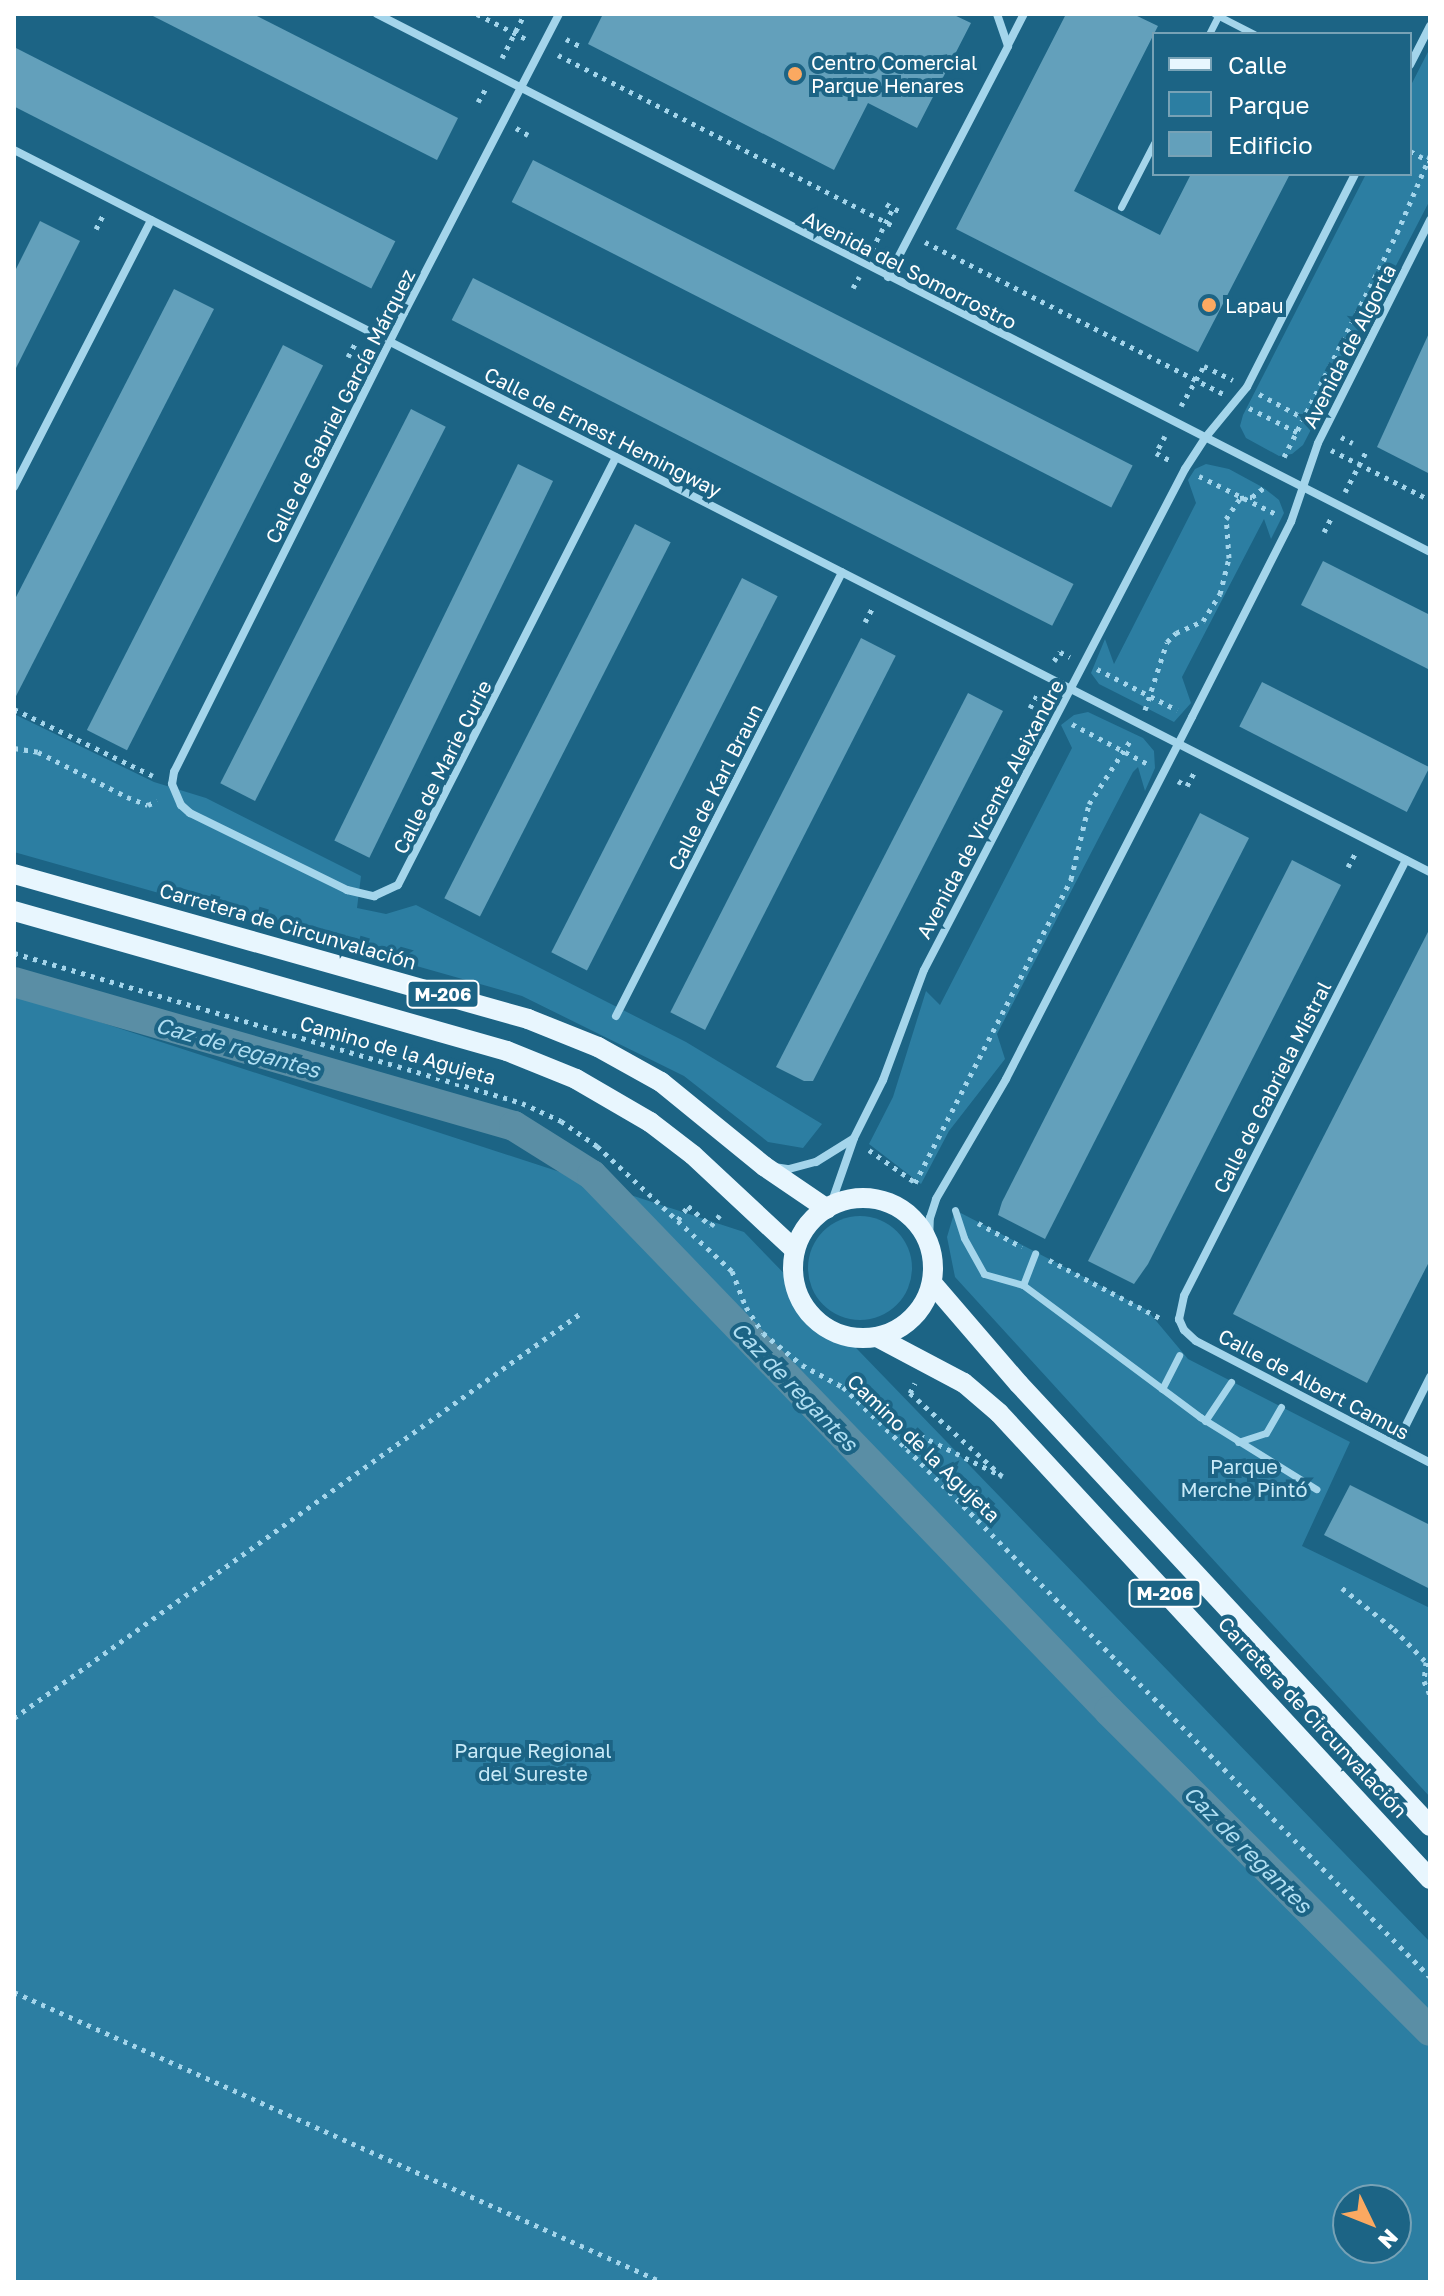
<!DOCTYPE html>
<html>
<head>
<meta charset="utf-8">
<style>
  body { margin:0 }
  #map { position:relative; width:1444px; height:2296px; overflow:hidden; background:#1c6485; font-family:"Golos Text",sans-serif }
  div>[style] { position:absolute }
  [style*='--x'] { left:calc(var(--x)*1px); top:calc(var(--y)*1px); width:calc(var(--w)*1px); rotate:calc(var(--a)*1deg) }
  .green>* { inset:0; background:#2c7ea2 }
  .round { border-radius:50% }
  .canal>* { height:30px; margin:-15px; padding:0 15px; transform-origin:15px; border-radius:15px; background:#5a8ea5 }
  .building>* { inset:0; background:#63a0bb; transform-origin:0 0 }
  .path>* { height:5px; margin-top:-2.5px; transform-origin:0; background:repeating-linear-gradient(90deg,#a4d5eb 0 4px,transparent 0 10px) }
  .pedestrian>* { height:7px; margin:-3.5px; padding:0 3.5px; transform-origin:3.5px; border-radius:3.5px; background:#a4d5eb }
  .minor>* { height:8px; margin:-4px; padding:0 4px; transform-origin:4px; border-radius:4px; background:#a4d5eb }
  .primary>* { height:20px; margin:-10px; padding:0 10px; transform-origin:10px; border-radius:10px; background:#e8f6fe }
  .primary>.ring { margin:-10px; padding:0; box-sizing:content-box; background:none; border:20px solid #e8f6fe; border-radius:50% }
  .dots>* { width:22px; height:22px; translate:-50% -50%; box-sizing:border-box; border:4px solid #1c6485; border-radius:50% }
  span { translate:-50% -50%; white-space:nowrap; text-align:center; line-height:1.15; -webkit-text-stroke:8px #1c6485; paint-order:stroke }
  .shield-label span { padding:2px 6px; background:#1c6485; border:2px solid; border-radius:6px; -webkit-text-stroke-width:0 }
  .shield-label { font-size:18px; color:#fff; font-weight:700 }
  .poi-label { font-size:20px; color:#fff }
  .left { translate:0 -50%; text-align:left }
  .street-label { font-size:20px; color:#fff }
  .park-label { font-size:20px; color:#c8eaf8 }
  .water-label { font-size:22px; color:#afdef2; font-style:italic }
  .frame { position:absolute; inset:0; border:16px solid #fff; pointer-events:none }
  .legend { position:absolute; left:1152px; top:32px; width:260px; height:144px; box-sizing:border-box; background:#1c6485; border:2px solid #77a2b6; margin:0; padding:10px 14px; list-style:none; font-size:24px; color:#fff }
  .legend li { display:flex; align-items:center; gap:16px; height:40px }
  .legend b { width:40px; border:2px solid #77a2b6 }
  .north { position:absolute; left:1332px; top:2184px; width:80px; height:80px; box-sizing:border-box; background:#1c6485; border:2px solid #77a2b6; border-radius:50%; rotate:133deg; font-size:22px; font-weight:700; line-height:32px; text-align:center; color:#fff }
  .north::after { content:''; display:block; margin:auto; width:28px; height:36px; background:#fba961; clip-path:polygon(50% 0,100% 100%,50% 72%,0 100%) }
</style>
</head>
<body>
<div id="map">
  <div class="green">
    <i style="clip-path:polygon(1430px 48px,1430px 200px,1303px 445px,1292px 454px,1279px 456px,1246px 438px,1240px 426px,1243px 415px,1366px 174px,1410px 174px,1410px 87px)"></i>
    <i style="clip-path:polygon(1206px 464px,1229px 469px,1264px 488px,1279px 500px,1284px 513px,1271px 539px,1264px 519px,1182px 677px,1191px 703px,1174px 722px,1099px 684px,1091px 673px,1105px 639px,1114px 664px,1196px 503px,1188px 480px,1195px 469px)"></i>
    <i style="clip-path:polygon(1088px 712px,1143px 738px,1154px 751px,1155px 768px,1145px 791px,1138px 767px,1133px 772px,997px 1034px,1005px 1059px,949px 1131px,921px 1184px,869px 1144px,893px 1097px,926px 991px,940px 1005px,1072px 748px,1061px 725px,1074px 715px)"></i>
    <i style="clip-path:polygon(14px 714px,154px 782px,206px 798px,361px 876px,357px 908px,386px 914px,416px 905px,686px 1042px,822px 1124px,803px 1148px,768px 1142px,684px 1076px,522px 996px,14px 852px)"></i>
    <i style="clip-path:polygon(evenodd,14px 994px,744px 1232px,1430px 1942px,1430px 2282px,14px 2282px,14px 994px,1348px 2200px,1396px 2200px,1396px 2248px,1348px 2248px,1348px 2200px)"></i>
    <i style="clip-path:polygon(955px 1210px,1147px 1310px,1188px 1359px,1350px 1442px,1302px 1546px,1430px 1608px,1430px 1797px,955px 1277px,947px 1237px)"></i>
    <i class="round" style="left:808px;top:1216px;width:104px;height:104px"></i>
  </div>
  <div class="canal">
    <i style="--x:14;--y:982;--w:520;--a:16.07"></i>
    <i style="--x:514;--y:1126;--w:92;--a:32.1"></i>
    <i style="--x:592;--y:1175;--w:745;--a:46.03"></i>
    <i style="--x:1109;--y:1711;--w:453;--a:44.9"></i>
  </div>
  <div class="building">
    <i style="clip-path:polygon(149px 14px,253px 14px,458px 118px,437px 160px)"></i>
    <i style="clip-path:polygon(603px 14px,952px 14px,971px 23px,917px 128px,868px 103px,834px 170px,588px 44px)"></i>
    <i style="clip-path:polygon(1066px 14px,1133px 14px,1158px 26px,1074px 191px,1160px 235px,1191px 174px,1290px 174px,1198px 352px,956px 229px)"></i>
    <i style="left:14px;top:47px;width:428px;height:53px;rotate:27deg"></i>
    <i style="left:533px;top:160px;width:673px;height:47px;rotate:27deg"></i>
    <i style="clip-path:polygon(40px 221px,80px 241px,14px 372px,14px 273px)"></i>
    <i style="left:473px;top:278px;width:674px;height:47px;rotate:27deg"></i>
    <i style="clip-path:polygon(174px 289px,214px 309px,14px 700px,14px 601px)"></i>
    <i style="clip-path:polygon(1430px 331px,1430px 474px,1377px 447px)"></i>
    <i style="left:283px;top:345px;width:45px;height:432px;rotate:27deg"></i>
    <i style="left:411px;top:409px;width:39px;height:420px;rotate:27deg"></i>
    <i style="left:518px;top:464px;width:39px;height:419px;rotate:26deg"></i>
    <i style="left:635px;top:524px;width:40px;height:420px;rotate:27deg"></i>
    <i style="clip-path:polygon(1323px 561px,1430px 615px,1430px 670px,1301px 605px)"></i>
    <i style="left:742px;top:578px;width:40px;height:420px;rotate:27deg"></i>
    <i style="left:861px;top:638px;width:39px;height:420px;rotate:27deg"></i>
    <i style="left:1262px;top:682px;width:188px;height:50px;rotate:27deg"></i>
    <i style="clip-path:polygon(968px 693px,1003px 711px,813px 1081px,804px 1081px,776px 1067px)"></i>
    <i style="clip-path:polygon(1200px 813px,1249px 838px,1045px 1239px,998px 1215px,1002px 1202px)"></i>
    <i style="clip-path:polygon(1292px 860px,1341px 885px,1148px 1264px,1134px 1284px,1088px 1261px)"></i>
    <i style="clip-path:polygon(1430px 928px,1430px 1260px,1367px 1383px,1233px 1314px)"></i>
    <i style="clip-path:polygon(1350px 1485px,1430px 1525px,1430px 1589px,1324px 1535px)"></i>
  </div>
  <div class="path">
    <i style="--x:477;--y:14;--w:57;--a:27"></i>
    <i style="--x:566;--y:39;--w:18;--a:27"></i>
    <i style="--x:558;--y:55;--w:378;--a:27"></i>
    <i style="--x:502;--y:58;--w:46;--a:-62.9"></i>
    <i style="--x:478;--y:102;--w:16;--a:-60"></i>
    <i style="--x:516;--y:128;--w:14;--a:30"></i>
    <i style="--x:1410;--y:151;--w:21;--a:28"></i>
    <i style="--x:886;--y:204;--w:19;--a:28"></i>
    <i style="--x:96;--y:229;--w:16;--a:-63"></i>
    <i style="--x:925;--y:242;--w:335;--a:27"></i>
    <i style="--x:872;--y:250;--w:47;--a:-63.4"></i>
    <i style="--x:853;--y:288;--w:13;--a:-61"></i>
    <i style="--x:348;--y:357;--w:15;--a:-62"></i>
    <i style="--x:1259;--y:394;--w:55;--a:28.4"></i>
    <i style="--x:1181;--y:406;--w:46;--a:-60.1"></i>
    <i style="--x:1204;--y:366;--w:32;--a:26"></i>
    <i style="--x:1249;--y:408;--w:54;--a:26.6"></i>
    <i style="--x:1165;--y:436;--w:19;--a:118"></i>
    <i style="--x:1156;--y:453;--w:15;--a:28"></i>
    <i style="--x:1341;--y:437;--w:13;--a:27"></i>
    <i style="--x:1331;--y:450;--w:111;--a:26.8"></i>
    <i style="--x:1284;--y:457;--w:251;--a:-63.2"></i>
    <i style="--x:1397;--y:233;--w:84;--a:-66.8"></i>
    <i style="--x:1199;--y:476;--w:86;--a:26.3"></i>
    <i style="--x:1345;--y:492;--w:47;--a:-62.4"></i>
    <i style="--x:1324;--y:532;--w:16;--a:-63"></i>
    <i style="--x:865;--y:622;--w:19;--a:-62"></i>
    <i style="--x:1054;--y:661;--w:11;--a:-56"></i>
    <i style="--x:1060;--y:652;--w:11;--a:27"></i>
    <i style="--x:1097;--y:669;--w:90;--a:27.1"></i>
    <i style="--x:1030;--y:708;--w:18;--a:-61"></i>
    <i style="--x:14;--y:709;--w:154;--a:25.7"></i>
    <i style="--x:1145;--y:710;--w:71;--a:-72.1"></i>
    <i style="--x:1167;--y:642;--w:13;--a:-45"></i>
    <i style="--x:1176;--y:633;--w:30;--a:-24"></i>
    <i style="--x:1203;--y:621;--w:32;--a:-58"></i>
    <i style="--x:1220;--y:594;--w:37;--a:-76"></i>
    <i style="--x:1229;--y:558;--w:39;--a:-94"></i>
    <i style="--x:1226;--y:519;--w:25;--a:-56"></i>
    <i style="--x:1240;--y:498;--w:12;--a:-5"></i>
    <i style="--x:1252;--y:497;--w:18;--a:-38"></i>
    <i style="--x:1072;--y:724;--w:86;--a:27.8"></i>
    <i style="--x:14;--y:748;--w:24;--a:9"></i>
    <i style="--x:38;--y:752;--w:100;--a:26.8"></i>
    <i style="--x:127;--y:797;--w:22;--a:21"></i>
    <i style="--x:148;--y:805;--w:10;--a:-24"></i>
    <i style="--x:1178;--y:781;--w:10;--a:29"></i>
    <i style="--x:1187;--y:786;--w:19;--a:-62"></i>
    <i style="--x:1348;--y:867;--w:17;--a:-62"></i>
    <i style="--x:14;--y:953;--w:530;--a:16.45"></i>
    <i style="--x:522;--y:1103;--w:43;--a:24.8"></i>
    <i style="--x:561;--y:1121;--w:44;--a:34.8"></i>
    <i style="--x:597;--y:1146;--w:184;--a:42.8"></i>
    <i style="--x:732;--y:1271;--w:39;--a:69"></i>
    <i style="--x:746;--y:1307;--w:31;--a:57"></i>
    <i style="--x:763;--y:1333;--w:50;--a:39.4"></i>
    <i style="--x:802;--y:1365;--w:47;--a:28.2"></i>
    <i style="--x:843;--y:1387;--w:89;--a:44.1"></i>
    <i style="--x:907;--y:1449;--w:743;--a:45.27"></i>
    <i style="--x:869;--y:1150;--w:57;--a:35.1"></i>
    <i style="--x:915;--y:1183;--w:342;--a:-62.8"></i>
    <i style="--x:1071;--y:879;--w:77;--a:-76.5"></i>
    <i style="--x:1089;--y:804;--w:79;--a:-56.9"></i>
    <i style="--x:678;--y:1220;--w:17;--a:-54"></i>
    <i style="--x:688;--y:1206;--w:30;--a:41"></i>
    <i style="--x:711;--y:1226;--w:14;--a:-51"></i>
    <i style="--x:978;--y:1223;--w:50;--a:28.6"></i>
    <i style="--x:1049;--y:1260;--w:125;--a:27.6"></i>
    <i style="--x:907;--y:1448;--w:17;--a:-77"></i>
    <i style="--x:911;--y:1431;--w:102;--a:26.3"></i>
    <i style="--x:1002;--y:1476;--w:124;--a:-137.9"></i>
    <i style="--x:910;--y:1393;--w:11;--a:-63"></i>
    <i style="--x:1342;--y:1588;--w:66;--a:38.3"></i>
    <i style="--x:1394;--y:1629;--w:46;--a:45.9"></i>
    <i style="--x:1426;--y:1662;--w:19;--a:96"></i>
    <i style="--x:1424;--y:1681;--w:15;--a:67"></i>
    <i style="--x:14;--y:1718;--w:697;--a:-35.54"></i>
    <i style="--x:14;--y:1992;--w:710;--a:24.11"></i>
  </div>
  <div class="pedestrian">
    <i style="--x:1215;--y:14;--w:44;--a:27.1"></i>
    <i style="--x:1209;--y:34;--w:22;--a:-63"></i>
    <i style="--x:1121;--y:207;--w:72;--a:-62.7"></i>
    <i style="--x:955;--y:1210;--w:29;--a:72"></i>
    <i style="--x:964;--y:1238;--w:41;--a:60.9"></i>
    <i style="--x:984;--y:1274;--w:41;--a:15.8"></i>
    <i style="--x:1023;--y:1285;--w:221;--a:36.7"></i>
    <i style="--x:1200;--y:1417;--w:137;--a:31.8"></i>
    <i style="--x:1023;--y:1285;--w:34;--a:-69"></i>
    <i style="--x:1162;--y:1389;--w:38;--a:-63"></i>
    <i style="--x:1205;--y:1421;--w:47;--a:-56.3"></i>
    <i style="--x:1238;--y:1442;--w:29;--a:-18"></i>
    <i style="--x:1266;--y:1433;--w:30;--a:-60"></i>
  </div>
  <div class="minor">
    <i style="--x:377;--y:14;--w:1182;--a:27.06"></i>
    <i style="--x:559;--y:14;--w:337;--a:117.4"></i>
    <i style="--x:404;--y:313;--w:513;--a:116.61"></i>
    <i style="--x:174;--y:772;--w:12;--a:99"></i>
    <i style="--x:172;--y:784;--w:23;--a:67"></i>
    <i style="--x:181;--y:805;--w:12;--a:42"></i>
    <i style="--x:190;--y:813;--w:175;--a:26.1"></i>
    <i style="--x:347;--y:890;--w:28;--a:13"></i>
    <i style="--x:374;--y:896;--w:26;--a:-25"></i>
    <i style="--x:398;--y:885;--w:480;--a:-63"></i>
    <i style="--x:1008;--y:45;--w:35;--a:-63"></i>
    <i style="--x:1410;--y:65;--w:44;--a:-62.9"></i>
    <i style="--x:14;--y:150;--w:1589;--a:27.02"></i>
    <i style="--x:888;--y:277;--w:260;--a:-62.5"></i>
    <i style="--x:1008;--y:46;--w:34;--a:-109"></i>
    <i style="--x:14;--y:487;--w:300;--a:-62.8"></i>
    <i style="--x:1406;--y:860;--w:489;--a:117"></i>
    <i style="--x:1184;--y:1296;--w:24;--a:102"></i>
    <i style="--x:1179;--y:1319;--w:12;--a:66"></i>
    <i style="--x:1184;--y:1330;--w:16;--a:43"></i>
    <i style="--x:1196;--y:1341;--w:264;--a:27.5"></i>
    <i style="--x:616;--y:1016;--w:498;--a:-63"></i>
    <i style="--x:774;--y:1167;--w:15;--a:8"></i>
    <i style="--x:789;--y:1169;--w:28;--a:-15"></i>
    <i style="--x:816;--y:1162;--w:44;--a:-31.9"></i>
    <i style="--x:830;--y:1207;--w:73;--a:-70.8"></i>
    <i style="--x:854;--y:1138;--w:65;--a:-63.4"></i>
    <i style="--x:883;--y:1080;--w:117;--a:-69.6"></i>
    <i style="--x:924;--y:970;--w:565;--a:-62.48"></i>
    <i style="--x:1185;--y:469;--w:37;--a:-57"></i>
    <i style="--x:1205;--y:438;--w:66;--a:-50.5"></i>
    <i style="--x:1247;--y:387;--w:239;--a:-63.1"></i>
    <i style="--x:929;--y:1242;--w:24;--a:-88"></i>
    <i style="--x:930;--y:1218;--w:20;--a:-72"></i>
    <i style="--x:936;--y:1199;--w:139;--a:-59.7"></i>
    <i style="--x:1006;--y:1079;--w:407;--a:-62.8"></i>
    <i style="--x:1192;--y:717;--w:219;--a:-63.1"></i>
    <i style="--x:1291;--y:522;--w:83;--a:-71.1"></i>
    <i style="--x:1318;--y:443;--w:250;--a:-63.3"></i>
    <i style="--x:1396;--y:1445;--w:76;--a:-63.4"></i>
  </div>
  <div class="primary">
    <i style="--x:14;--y:874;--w:534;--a:15.75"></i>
    <i style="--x:528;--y:1019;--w:75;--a:21.8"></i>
    <i style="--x:598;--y:1047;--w:72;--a:29.1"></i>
    <i style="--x:661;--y:1082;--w:133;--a:39.2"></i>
    <i style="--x:764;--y:1166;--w:76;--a:34.3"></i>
    <i style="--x:14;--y:911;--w:512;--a:15.85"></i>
    <i style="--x:507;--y:1051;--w:74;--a:22.1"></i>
    <i style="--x:576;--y:1079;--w:86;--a:30.2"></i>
    <i style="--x:650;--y:1122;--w:54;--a:37.5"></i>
    <i style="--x:693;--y:1155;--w:139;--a:43"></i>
    <i class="ring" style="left:793px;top:1198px;width:120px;height:120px"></i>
    <i style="--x:932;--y:1283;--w:133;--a:49.3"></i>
    <i style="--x:1019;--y:1384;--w:604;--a:47.08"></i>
    <i style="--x:877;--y:1337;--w:98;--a:27.9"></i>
    <i style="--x:964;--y:1383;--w:46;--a:40.6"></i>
    <i style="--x:999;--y:1413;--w:635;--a:47.23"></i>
  </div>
  <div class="dots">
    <i style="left:795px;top:74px;background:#fba961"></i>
    <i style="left:1209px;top:305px;background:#fba961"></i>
  </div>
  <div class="shield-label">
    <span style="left:443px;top:994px">M-206</span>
    <span style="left:1165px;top:1593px">M-206</span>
  </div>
  <div class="poi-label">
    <span class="left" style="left:811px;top:74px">Centro Comercial<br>Parque Henares</span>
    <span class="left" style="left:1225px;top:305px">Lapau</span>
  </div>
  <div class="street-label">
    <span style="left:910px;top:270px;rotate:27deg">Avenida del Somorrostro</span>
    <span style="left:1349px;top:346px;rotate:-63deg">Avenida de Algorta</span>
    <span style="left:340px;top:406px;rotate:-63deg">Calle de Gabriel García Márquez</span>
    <span style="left:603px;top:432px;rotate:27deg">Calle de Ernest Hemingway</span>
    <span style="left:442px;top:767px;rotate:-63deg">Calle de Marie Curie</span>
    <span style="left:715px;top:787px;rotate:-63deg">Calle de Karl Braun</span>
    <span style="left:990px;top:809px;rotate:-62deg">Avenida de Vicente Aleixandre</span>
    <span style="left:288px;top:926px;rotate:16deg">Carretera de Circunvalación</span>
    <span style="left:398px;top:1050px;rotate:16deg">Camino de la Agujeta</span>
    <span style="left:1272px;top:1087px;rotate:-63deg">Calle de Gabriela Mistral</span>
    <span style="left:1314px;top:1384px;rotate:28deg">Calle de Albert Camus</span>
    <span style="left:924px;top:1448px;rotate:44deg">Camino de la Agujeta</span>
    <span style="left:1313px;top:1717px;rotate:47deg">Carretera de Circunvalación</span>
  </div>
  <div class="park-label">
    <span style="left:1244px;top:1478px">Parque<br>Merche Pintó</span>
    <span style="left:533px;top:1762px">Parque Regional<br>del Sureste</span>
  </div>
  <div class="water-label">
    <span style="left:238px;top:1047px;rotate:16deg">Caz de regantes</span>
    <span style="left:795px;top:1386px;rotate:46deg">Caz de regantes</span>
    <span style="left:1248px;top:1849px;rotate:45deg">Caz de regantes</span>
  </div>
  <div class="frame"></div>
  <ul class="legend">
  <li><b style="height:10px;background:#e8f6fe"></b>Calle</li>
  <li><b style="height:22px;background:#2c7ea2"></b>Parque</li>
  <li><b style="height:22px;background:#63a0bb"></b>Edificio</li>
  </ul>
  <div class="north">N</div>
</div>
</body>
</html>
